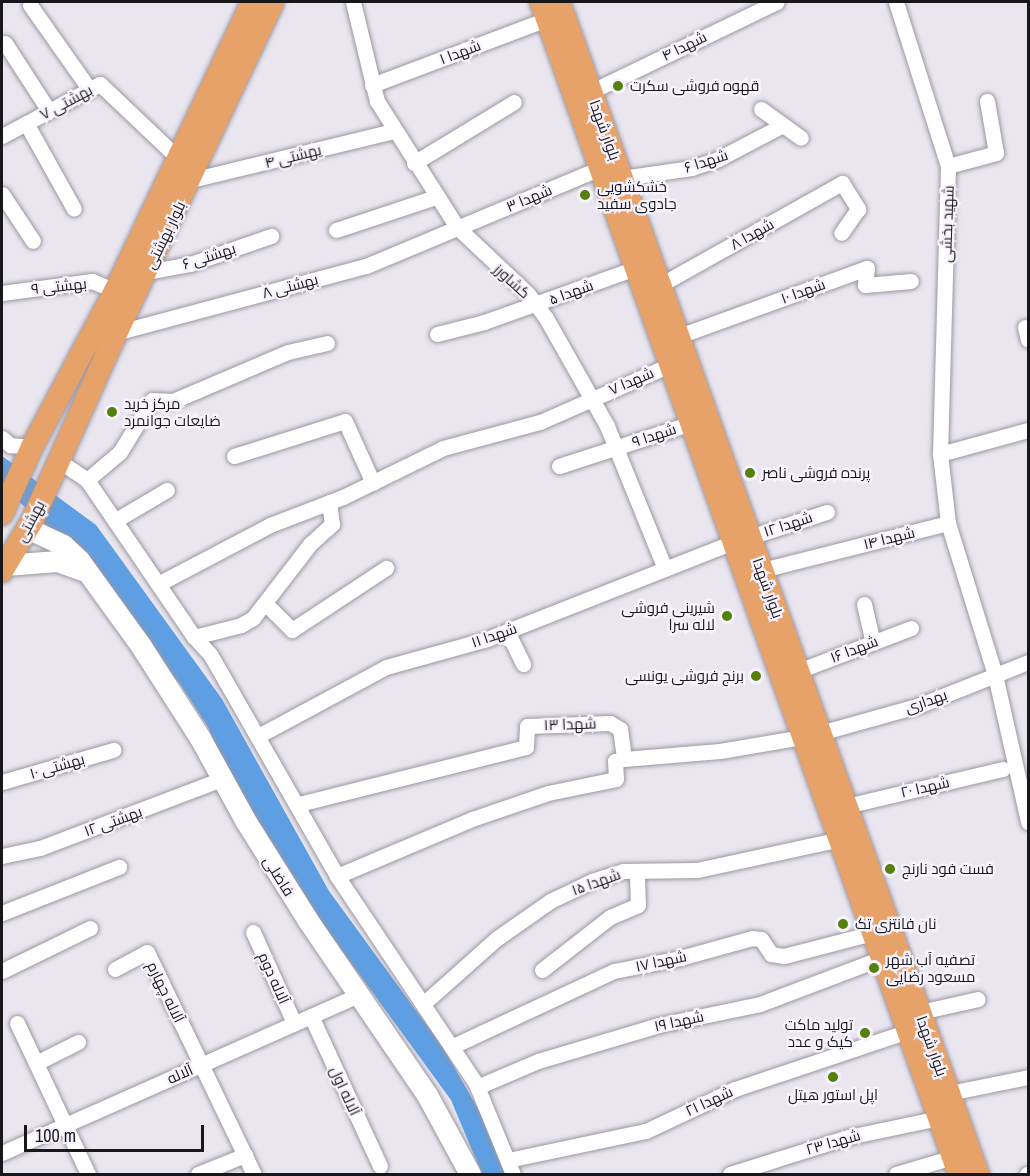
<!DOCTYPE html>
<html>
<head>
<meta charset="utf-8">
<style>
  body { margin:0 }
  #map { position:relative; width:1030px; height:1176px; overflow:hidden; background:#eae6f0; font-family:"Archivo Narrow",Cairo,sans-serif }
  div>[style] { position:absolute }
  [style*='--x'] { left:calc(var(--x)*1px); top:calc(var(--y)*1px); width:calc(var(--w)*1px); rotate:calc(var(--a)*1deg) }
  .water>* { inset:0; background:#5e9ee2 }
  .roads { filter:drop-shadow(0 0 2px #9b97a1) drop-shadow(0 0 2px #9b97a1) }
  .street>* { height:15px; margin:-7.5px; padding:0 7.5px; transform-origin:7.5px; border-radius:7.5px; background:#fff }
  .secondary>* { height:21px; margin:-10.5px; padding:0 10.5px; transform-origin:10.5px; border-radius:10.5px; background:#fff }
  .primary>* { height:22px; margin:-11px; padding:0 11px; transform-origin:11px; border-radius:11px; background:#e6a268 }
  .dots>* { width:16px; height:16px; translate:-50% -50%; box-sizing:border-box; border:3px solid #f7f3fe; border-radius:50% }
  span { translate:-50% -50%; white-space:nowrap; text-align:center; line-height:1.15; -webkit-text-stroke:4.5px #f7f3fe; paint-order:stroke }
  .street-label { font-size:15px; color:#18171a }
  .poi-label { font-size:15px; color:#18171a }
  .left { translate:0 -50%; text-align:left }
  .right { translate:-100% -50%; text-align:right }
  .frame { position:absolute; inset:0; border:3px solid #18171a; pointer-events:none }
  .scale { position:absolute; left:24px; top:1125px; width:180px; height:27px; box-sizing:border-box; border:3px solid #18171a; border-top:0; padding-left:8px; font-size:18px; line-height:21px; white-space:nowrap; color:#18171a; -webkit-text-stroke:4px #f7f3fe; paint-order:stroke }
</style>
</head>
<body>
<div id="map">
  <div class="water">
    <i style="clip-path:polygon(2px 456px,96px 525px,222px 699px,329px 891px,442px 1046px,480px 1112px,506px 1174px,482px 1174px,451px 1100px,313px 911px,226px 769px,208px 727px,180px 684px,48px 527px,2px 487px)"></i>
  </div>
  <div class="roads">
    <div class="street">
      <i style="--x:353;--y:2;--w:102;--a:76.4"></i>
      <i style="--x:377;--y:101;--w:149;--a:57.6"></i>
      <i style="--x:457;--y:227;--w:98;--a:43.3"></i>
      <i style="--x:528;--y:294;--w:30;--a:53"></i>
      <i style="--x:546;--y:318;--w:124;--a:60.5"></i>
      <i style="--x:607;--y:426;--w:154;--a:67.9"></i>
      <i style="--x:30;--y:5;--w:104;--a:54.8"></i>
      <i style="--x:5;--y:43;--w:81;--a:57.1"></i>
      <i style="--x:372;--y:85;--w:187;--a:-20.7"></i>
      <i style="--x:592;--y:91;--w:205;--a:-25.7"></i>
      <i style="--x:761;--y:109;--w:49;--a:35.9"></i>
      <i style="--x:26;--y:123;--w:98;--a:60.8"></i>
      <i style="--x:2;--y:136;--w:111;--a:-28"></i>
      <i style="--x:100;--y:84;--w:108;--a:43.5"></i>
      <i style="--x:414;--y:163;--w:117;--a:-31.4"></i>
      <i style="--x:948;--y:166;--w:50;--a:-15.2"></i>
      <i style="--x:996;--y:153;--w:53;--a:-99.8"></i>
      <i style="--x:622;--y:178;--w:70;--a:-8.2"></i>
      <i style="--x:691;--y:168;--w:28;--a:-18"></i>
      <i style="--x:718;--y:159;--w:73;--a:-27.6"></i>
      <i style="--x:191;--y:180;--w:209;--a:-13.6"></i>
      <i style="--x:2;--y:194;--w:56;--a:56.6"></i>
      <i style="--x:336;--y:230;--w:105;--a:-18.3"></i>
      <i style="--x:147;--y:272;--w:44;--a:-10.5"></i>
      <i style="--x:190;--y:264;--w:86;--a:-19.1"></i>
      <i style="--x:660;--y:285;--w:209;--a:-29.3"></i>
      <i style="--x:842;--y:183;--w:31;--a:58"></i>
      <i style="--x:858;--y:209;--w:29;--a:125"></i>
      <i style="--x:2;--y:293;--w:91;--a:-7.6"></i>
      <i style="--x:92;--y:281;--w:25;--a:23"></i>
      <i style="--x:1025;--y:327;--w:13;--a:77"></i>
      <i style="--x:119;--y:332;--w:256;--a:-15"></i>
      <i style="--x:366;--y:266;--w:254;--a:-22.7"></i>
      <i style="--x:437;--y:334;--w:49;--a:-14.3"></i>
      <i style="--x:484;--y:322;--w:161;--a:-19.6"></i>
      <i style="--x:679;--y:336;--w:200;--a:-19.9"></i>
      <i style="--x:867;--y:268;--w:17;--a:97"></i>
      <i style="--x:865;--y:285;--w:46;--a:-5"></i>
      <i style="--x:2;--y:438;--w:11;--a:41"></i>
      <i style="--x:10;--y:445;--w:22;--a:5"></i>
      <i style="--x:940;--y:454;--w:91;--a:-15.3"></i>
      <i style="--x:234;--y:456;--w:116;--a:-17.5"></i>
      <i style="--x:345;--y:421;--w:68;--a:65.7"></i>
      <i style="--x:59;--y:461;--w:34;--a:34"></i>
      <i style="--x:87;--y:480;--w:190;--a:55.7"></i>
      <i style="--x:194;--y:637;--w:23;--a:47"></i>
      <i style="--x:210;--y:654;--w:256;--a:60.2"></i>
      <i style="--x:337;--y:876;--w:250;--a:56.2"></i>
      <i style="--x:476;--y:1084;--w:97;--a:67.7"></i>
      <i style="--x:559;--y:466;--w:139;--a:-18"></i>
      <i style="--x:87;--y:480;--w:43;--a:-40.3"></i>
      <i style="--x:120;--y:452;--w:61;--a:-58.4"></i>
      <i style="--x:152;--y:400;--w:21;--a:3"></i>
      <i style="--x:173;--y:401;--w:125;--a:-23.1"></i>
      <i style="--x:288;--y:352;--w:40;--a:-13"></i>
      <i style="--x:116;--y:520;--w:59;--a:-30.5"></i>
      <i style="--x:948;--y:523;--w:159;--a:72.8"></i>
      <i style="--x:995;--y:675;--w:151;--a:77.3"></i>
      <i style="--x:750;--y:537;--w:81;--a:-18"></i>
      <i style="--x:762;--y:570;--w:192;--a:-14.2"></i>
      <i style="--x:948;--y:523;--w:69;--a:-96.6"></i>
      <i style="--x:940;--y:454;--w:288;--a:-88.4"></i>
      <i style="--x:948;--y:166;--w:172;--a:-107.6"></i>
      <i style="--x:158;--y:584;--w:127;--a:-27.8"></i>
      <i style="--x:270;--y:525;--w:78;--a:-21"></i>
      <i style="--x:343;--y:497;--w:111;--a:-26.1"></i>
      <i style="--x:443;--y:448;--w:100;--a:-15"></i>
      <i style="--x:540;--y:422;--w:142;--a:-23.7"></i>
      <i style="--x:265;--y:603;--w:38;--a:45"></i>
      <i style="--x:292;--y:630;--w:113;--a:-33.4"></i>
      <i style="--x:864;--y:604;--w:39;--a:77"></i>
      <i style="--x:507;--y:631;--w:37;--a:64"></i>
      <i style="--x:194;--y:637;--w:49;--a:-14.3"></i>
      <i style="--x:241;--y:625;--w:14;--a:-30"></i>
      <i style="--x:253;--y:618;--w:93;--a:-52.4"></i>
      <i style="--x:310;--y:544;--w:30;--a:-42"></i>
      <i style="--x:332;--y:524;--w:22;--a:-98"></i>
      <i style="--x:798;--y:671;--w:121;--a:-20.8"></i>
      <i style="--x:820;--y:733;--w:104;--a:-15.6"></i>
      <i style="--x:920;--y:705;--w:116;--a:-21.7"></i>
      <i style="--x:258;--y:736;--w:145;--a:-28.3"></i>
      <i style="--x:386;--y:667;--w:105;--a:-15.5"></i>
      <i style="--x:487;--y:639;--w:264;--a:-21.5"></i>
      <i style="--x:2;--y:782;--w:116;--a:-16.1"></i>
      <i style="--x:299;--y:804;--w:234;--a:-14.1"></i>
      <i style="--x:526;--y:747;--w:21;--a:-87"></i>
      <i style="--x:527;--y:726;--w:83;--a:-2.1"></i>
      <i style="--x:610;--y:723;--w:12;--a:31"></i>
      <i style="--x:620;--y:729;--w:30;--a:82"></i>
      <i style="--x:624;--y:759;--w:96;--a:-4.8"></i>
      <i style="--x:720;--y:751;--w:84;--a:-9.6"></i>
      <i style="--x:846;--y:806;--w:161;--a:-13.3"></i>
      <i style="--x:2;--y:856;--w:39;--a:-12"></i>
      <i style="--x:40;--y:848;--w:195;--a:-20.8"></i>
      <i style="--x:337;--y:876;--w:147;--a:-22.9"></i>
      <i style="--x:472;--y:819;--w:80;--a:-18.9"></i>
      <i style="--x:548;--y:793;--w:69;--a:-11.6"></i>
      <i style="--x:616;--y:779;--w:18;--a:-93"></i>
      <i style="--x:615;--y:761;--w:9;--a:-13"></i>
      <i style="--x:2;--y:913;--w:126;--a:-21.5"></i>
      <i style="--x:253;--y:932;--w:100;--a:65.7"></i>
      <i style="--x:115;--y:969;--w:36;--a:-28"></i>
      <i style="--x:147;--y:952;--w:246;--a:64.3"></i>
      <i style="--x:542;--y:970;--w:86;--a:-37.9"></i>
      <i style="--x:610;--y:917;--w:30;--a:-23"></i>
      <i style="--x:638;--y:905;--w:34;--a:-92"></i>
      <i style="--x:2;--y:971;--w:98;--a:-26"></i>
      <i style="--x:423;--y:1004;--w:98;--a:-41.7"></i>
      <i style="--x:496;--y:939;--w:66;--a:-35.1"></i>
      <i style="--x:550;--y:901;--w:47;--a:-25.5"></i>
      <i style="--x:592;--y:881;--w:33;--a:-18"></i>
      <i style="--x:623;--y:871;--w:74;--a:-0.8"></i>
      <i style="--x:697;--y:870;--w:146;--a:-12.2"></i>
      <i style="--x:920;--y:1012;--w:59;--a:-12.6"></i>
      <i style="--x:311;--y:1016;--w:165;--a:65.3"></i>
      <i style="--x:17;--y:1023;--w:167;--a:64.8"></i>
      <i style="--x:453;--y:1046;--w:178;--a:-25"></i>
      <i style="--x:614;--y:971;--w:67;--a:-11.1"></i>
      <i style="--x:680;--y:958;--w:75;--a:-15.5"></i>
      <i style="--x:752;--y:938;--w:9;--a:6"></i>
      <i style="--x:761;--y:939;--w:18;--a:56"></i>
      <i style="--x:771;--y:954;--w:13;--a:9"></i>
      <i style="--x:784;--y:956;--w:92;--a:-14.5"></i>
      <i style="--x:36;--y:1063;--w:47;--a:-26.6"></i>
      <i style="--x:477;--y:1087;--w:66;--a:-23.1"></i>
      <i style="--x:538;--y:1061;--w:126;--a:-16.6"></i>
      <i style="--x:659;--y:1025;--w:103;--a:-11.7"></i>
      <i style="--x:760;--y:1004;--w:130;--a:-20.7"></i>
      <i style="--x:949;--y:1093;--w:81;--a:-11.4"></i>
      <i style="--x:2;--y:1153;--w:389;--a:-23.9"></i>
      <i style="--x:508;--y:1160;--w:141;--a:-11.9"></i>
      <i style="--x:646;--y:1131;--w:98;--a:-25.3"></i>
      <i style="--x:735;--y:1089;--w:182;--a:-18.5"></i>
      <i style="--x:198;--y:1174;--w:51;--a:-22"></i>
      <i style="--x:730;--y:1174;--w:124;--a:-17.4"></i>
      <i style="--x:848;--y:1137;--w:93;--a:-11.8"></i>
      <i style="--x:896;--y:1174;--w:59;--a:-16.6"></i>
      <i style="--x:1027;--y:1174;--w:1;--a:0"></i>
    </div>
    <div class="secondary">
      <i style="--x:27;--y:528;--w:40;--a:25"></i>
      <i style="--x:63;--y:545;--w:22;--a:43"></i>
      <i style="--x:79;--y:560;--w:106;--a:54.2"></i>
      <i style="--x:141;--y:646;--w:109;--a:57.3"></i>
      <i style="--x:200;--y:738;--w:94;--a:61.2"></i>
      <i style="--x:245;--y:820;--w:117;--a:57.9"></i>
      <i style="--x:307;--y:919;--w:213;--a:55.7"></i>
      <i style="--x:427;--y:1095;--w:90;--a:61.4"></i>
      <i style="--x:5;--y:565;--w:52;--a:-4.4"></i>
      <i style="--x:57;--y:561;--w:27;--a:20"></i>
    </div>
    <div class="primary">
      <i style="--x:541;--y:2;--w:1244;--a:70.37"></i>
      <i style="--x:559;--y:2;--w:1245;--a:70.33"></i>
      <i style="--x:2;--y:514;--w:73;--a:-65.9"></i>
      <i style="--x:32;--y:447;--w:177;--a:-62"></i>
      <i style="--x:115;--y:291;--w:320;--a:-64.6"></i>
      <i style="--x:2;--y:571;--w:58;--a:-59"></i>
      <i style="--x:32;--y:521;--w:184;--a:-65.9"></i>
      <i style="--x:107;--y:353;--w:388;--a:-64.7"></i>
    </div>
  </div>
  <div class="dots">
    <i style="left:618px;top:86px;background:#54810c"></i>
    <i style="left:585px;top:195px;background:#54810c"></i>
    <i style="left:112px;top:412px;background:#54810c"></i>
    <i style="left:750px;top:473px;background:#54810c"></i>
    <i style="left:727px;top:616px;background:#54810c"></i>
    <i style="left:756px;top:676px;background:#54810c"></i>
    <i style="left:890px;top:869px;background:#54810c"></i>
    <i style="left:843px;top:924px;background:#54810c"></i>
    <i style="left:874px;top:968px;background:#54810c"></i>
    <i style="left:865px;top:1033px;background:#54810c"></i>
    <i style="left:833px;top:1077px;background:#54810c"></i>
  </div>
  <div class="street-label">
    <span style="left:684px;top:46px;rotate:-26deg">شهدا ۴</span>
    <span style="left:460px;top:52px;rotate:-21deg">شهدا ۱</span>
    <span style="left:66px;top:102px;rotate:-28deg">بهشتی ۷</span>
    <span style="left:605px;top:130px;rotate:70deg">بلوار شهدا</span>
    <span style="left:293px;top:156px;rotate:-14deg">یهشتی ۴</span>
    <span style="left:706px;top:161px;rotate:-18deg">شهدا ۶</span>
    <span style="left:529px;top:198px;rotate:-23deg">شهدا ۳</span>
    <span style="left:947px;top:224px;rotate:-88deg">شهید بخشی</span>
    <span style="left:752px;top:234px;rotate:-29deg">شهدا ۸</span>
    <span style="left:165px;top:235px;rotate:-64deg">بلوار بهشتی</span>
    <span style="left:209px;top:256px;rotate:-18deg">بهشتی ۶</span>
    <span style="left:512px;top:281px;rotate:42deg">کشاورز</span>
    <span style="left:59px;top:286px;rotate:-6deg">بهشتی ۹</span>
    <span style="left:290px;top:286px;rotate:-15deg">بهشتی ۸</span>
    <span style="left:803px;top:291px;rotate:-20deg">شهدا ۱۰</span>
    <span style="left:571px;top:292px;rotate:-20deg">شهدا ۵</span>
    <span style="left:631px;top:381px;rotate:-23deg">شهدا ۷</span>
    <span style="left:654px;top:435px;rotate:-18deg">شهدا ۹</span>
    <span style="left:30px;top:521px;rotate:-62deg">بهشتی</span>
    <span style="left:788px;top:524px;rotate:-18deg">شهدا ۱۲</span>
    <span style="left:889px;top:538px;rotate:-14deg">شهدا ۱۴</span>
    <span style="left:768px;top:588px;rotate:70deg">بلوار شهدا</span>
    <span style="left:494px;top:635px;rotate:-19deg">شهدا ۱۱</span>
    <span style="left:854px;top:649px;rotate:-21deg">شهدا ۱۶</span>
    <span style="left:926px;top:701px;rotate:-19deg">بهداری</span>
    <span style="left:570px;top:724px;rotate:-2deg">شهدا ۱۳</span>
    <span style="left:57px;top:766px;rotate:-16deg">بهشتی ۱۰</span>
    <span style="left:925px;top:787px;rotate:-13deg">شهدا ۲۰</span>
    <span style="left:113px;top:821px;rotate:-20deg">بهشتی ۱۲</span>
    <span style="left:279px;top:876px;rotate:58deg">فاضلی</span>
    <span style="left:596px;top:882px;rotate:-20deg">شهدا ۱۵</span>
    <span style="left:661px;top:961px;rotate:-12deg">شهدا ۱۷</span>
    <span style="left:274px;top:978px;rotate:66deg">آلاله دوم</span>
    <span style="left:166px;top:992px;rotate:64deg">آلاله چهارم</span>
    <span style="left:679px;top:1021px;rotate:-12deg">شهدا ۱۹</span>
    <span style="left:932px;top:1046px;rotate:70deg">بلوار شهدا</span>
    <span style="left:180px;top:1074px;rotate:-24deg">آلاله</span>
    <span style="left:345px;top:1091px;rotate:65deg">آلاله اول</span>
    <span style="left:709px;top:1101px;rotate:-25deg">شهدا ۲۱</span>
    <span style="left:833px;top:1142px;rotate:-16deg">شهدا ۲۳</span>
  </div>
  <div class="poi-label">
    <span class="left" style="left:630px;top:86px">قهوه فروشی سکرت</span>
    <span class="left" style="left:597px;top:195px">خشکشویی<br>جادوی سفید</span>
    <span class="left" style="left:124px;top:412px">مرکز خرید<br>ضایعات جوانمرد</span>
    <span class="left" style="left:762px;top:473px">پرنده فروشی ناصر</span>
    <span class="right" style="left:715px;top:616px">شیرینی فروشی<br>لاله سرا</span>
    <span class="right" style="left:744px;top:676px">برنج فروشی یونسی</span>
    <span class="left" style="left:902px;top:869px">فست فود نارنج</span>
    <span class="left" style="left:855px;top:924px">نان فانتزی تک</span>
    <span class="left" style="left:886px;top:968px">تصفیه آب شهر<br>مسعود رضایی</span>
    <span class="right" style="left:853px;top:1033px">تولید ماکت<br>کیک و عدد</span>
    <span style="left:833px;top:1095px">اپل استور هیتل</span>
  </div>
  <div class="frame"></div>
  <div class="scale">100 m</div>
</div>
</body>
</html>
